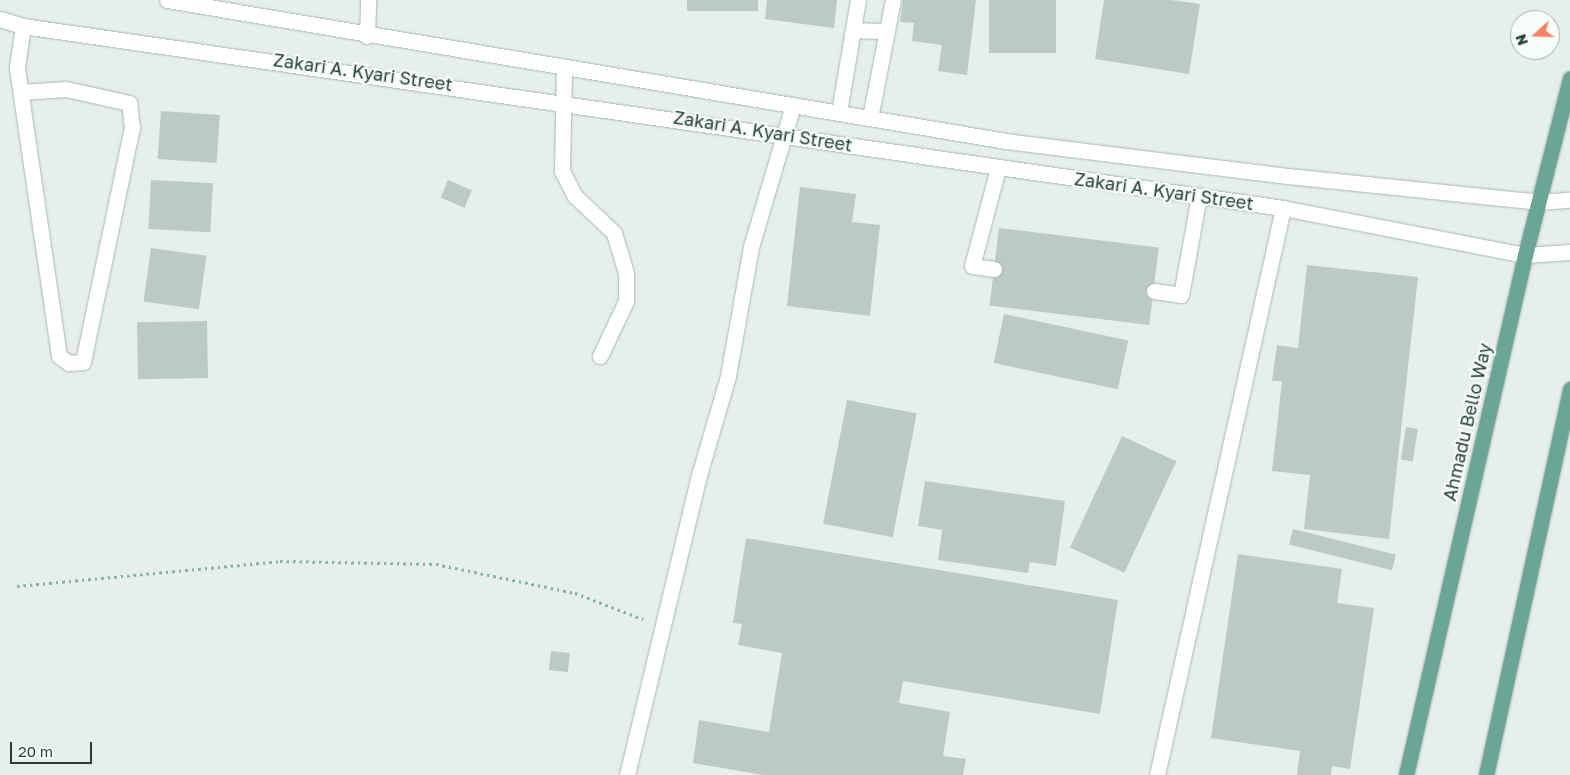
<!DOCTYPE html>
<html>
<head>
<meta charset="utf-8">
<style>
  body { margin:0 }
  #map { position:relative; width:1570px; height:775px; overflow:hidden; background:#e6efeb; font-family:"Golos Text",sans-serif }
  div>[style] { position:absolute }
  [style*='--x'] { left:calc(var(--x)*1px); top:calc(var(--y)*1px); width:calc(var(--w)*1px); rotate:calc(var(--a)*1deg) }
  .building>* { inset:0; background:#bbcac4; transform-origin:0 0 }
  .path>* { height:3px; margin-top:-1.5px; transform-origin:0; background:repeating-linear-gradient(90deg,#86b3a5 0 2.5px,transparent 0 6.5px) }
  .roads { filter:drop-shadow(0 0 1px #a8b8b2) drop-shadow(0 0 1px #a8b8b2) }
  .lane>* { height:15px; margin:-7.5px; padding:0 7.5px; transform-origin:7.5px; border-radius:7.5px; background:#fff }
  .street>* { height:15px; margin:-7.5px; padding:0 7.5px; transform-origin:7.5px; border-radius:7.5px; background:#fff }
  .secondary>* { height:15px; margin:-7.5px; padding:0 7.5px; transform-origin:7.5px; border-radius:7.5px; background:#fff }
  .primary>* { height:15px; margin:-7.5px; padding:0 7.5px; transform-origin:7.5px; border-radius:7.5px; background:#6aa596 }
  span { translate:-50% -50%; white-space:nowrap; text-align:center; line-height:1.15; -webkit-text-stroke:4.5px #f7fbf9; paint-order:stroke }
  .street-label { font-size:18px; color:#24423a }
  .north { position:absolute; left:1510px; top:10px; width:50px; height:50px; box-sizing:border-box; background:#f7fbf9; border:1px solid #a3b1ad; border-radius:50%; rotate:250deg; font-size:14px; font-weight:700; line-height:20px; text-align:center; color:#24423a }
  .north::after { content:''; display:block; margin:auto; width:18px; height:22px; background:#f4845f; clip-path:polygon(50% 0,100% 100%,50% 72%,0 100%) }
  .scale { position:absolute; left:10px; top:742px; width:82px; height:22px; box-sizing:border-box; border:2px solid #24423a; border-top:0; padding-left:6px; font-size:15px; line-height:18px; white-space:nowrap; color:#24423a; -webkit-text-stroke:4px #f7fbf9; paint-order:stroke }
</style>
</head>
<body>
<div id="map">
  <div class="building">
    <i style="left:687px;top:0;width:71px;height:11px"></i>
    <i style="clip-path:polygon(767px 0,837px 0,834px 28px,765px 19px)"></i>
    <i style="clip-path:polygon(903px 0,976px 0,967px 75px,938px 71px,942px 45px,912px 41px,914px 23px,900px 22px)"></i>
    <i style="left:989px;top:0;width:67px;height:53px"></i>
    <i style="clip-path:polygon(1104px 0,1171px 0,1200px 4px,1189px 74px,1095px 59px)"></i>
    <i style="left:161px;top:111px;width:59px;height:48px;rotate:4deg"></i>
    <i style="left:151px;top:180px;width:62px;height:49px;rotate:3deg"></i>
    <i style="left:448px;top:180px;width:26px;height:19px;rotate:23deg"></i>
    <i style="clip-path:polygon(800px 187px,856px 194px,852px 222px,880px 225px,870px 316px,787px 306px)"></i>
    <i style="left:999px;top:228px;width:161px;height:78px;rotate:7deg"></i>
    <i style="left:151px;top:248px;width:56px;height:54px;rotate:8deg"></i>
    <i style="clip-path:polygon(1307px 265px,1418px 277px,1389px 539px,1304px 529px,1310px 475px,1272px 471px,1282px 381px,1272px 381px,1277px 345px,1298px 348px)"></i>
    <i style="left:1004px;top:314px;width:127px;height:50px;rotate:12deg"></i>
    <i style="left:207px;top:321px;width:57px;height:70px;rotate:89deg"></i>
    <i style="left:847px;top:400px;width:71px;height:126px;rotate:11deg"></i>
    <i style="left:1406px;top:427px;width:12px;height:33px;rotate:9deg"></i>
    <i style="left:1122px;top:436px;width:60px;height:123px;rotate:25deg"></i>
    <i style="clip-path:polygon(925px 481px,1065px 501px,1056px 566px,1030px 562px,1028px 573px,938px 560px,942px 530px,918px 526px)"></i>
    <i style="left:1293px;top:529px;width:106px;height:16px;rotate:14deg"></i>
    <i style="clip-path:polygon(746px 538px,1118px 600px,1100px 714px,903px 681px,899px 703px,950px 712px,943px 756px,966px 759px,963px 775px,763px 775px,693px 763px,699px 720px,769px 732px,782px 653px,738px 645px,742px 624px,733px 623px)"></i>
    <i style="clip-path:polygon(1238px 554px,1342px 569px,1337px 603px,1374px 608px,1350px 769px,1332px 766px,1331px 775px,1297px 775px,1300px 751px,1211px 738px)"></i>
    <i style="left:551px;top:651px;width:19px;height:19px;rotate:6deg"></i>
  </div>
  <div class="path">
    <i style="--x:17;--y:586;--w:264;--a:-5.4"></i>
    <i style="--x:280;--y:561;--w:156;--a:1.1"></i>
    <i style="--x:436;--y:564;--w:142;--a:11.8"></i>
    <i style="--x:575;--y:593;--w:73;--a:20.9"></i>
  </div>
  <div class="roads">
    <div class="lane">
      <i style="--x:853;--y:30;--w:34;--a:2"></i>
      <i style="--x:367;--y:36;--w:36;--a:-88"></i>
      <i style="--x:564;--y:67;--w:104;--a:91.1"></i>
      <i style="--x:562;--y:171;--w:28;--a:63"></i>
      <i style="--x:575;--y:196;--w:54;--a:43.5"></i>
      <i style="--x:614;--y:233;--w:42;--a:73.3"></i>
      <i style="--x:626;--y:273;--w:28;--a:90"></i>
      <i style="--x:626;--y:301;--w:61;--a:115.3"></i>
      <i style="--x:21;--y:92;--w:45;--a:-3.8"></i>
      <i style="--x:66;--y:89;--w:65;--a:12.5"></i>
      <i style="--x:129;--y:103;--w:24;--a:83"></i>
      <i style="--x:132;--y:127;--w:240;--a:101.8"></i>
      <i style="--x:83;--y:362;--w:14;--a:176"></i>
      <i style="--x:69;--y:363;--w:12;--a:-145"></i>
      <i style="--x:59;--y:356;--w:292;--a:-98.3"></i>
      <i style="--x:17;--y:67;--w:41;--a:-81.7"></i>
      <i style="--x:839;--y:112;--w:114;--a:-80.4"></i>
      <i style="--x:870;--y:118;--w:120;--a:-79"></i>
      <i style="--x:994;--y:269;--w:22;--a:-172"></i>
      <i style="--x:972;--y:266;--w:101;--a:-75.1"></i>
      <i style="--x:1154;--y:291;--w:27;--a:8"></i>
      <i style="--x:1181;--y:295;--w:101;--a:-79.7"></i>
    </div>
    <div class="street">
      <i style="--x:627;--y:775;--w:312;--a:-76.5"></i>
      <i style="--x:700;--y:472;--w:100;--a:-73.7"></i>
      <i style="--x:728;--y:376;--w:131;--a:-79.9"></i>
      <i style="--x:751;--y:247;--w:148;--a:-73.5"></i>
      <i style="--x:1157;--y:775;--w:581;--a:-77.47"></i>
    </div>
    <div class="secondary">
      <i style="--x:167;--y:0;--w:851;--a:9.54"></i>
      <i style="--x:1006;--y:141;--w:284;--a:7.1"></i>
      <i style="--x:1288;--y:176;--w:251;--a:5.9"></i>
      <i style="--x:1538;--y:202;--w:32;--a:-4"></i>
      <i style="--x:0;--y:19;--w:24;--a:17"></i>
      <i style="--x:23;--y:26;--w:1273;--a:8.22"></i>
      <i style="--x:1283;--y:208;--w:247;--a:11"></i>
      <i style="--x:1525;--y:255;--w:45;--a:-3.8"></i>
    </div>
    <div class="primary">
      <i style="--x:1406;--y:775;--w:533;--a:-77.11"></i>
      <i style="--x:1525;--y:255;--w:182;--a:-75.7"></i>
      <i style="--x:1486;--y:775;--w:395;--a:-77.7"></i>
    </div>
  </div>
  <div class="street-label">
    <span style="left:363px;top:72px;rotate:8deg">Zakari A. Kyari Street</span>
    <span style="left:763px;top:131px;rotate:9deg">Zakari A. Kyari Street</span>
    <span style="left:1164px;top:191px;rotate:8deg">Zakari A. Kyari Street</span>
    <span style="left:1467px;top:422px;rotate:-77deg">Ahmadu Bello Way</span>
  </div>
  <div class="north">N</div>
  <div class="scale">20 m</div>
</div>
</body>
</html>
